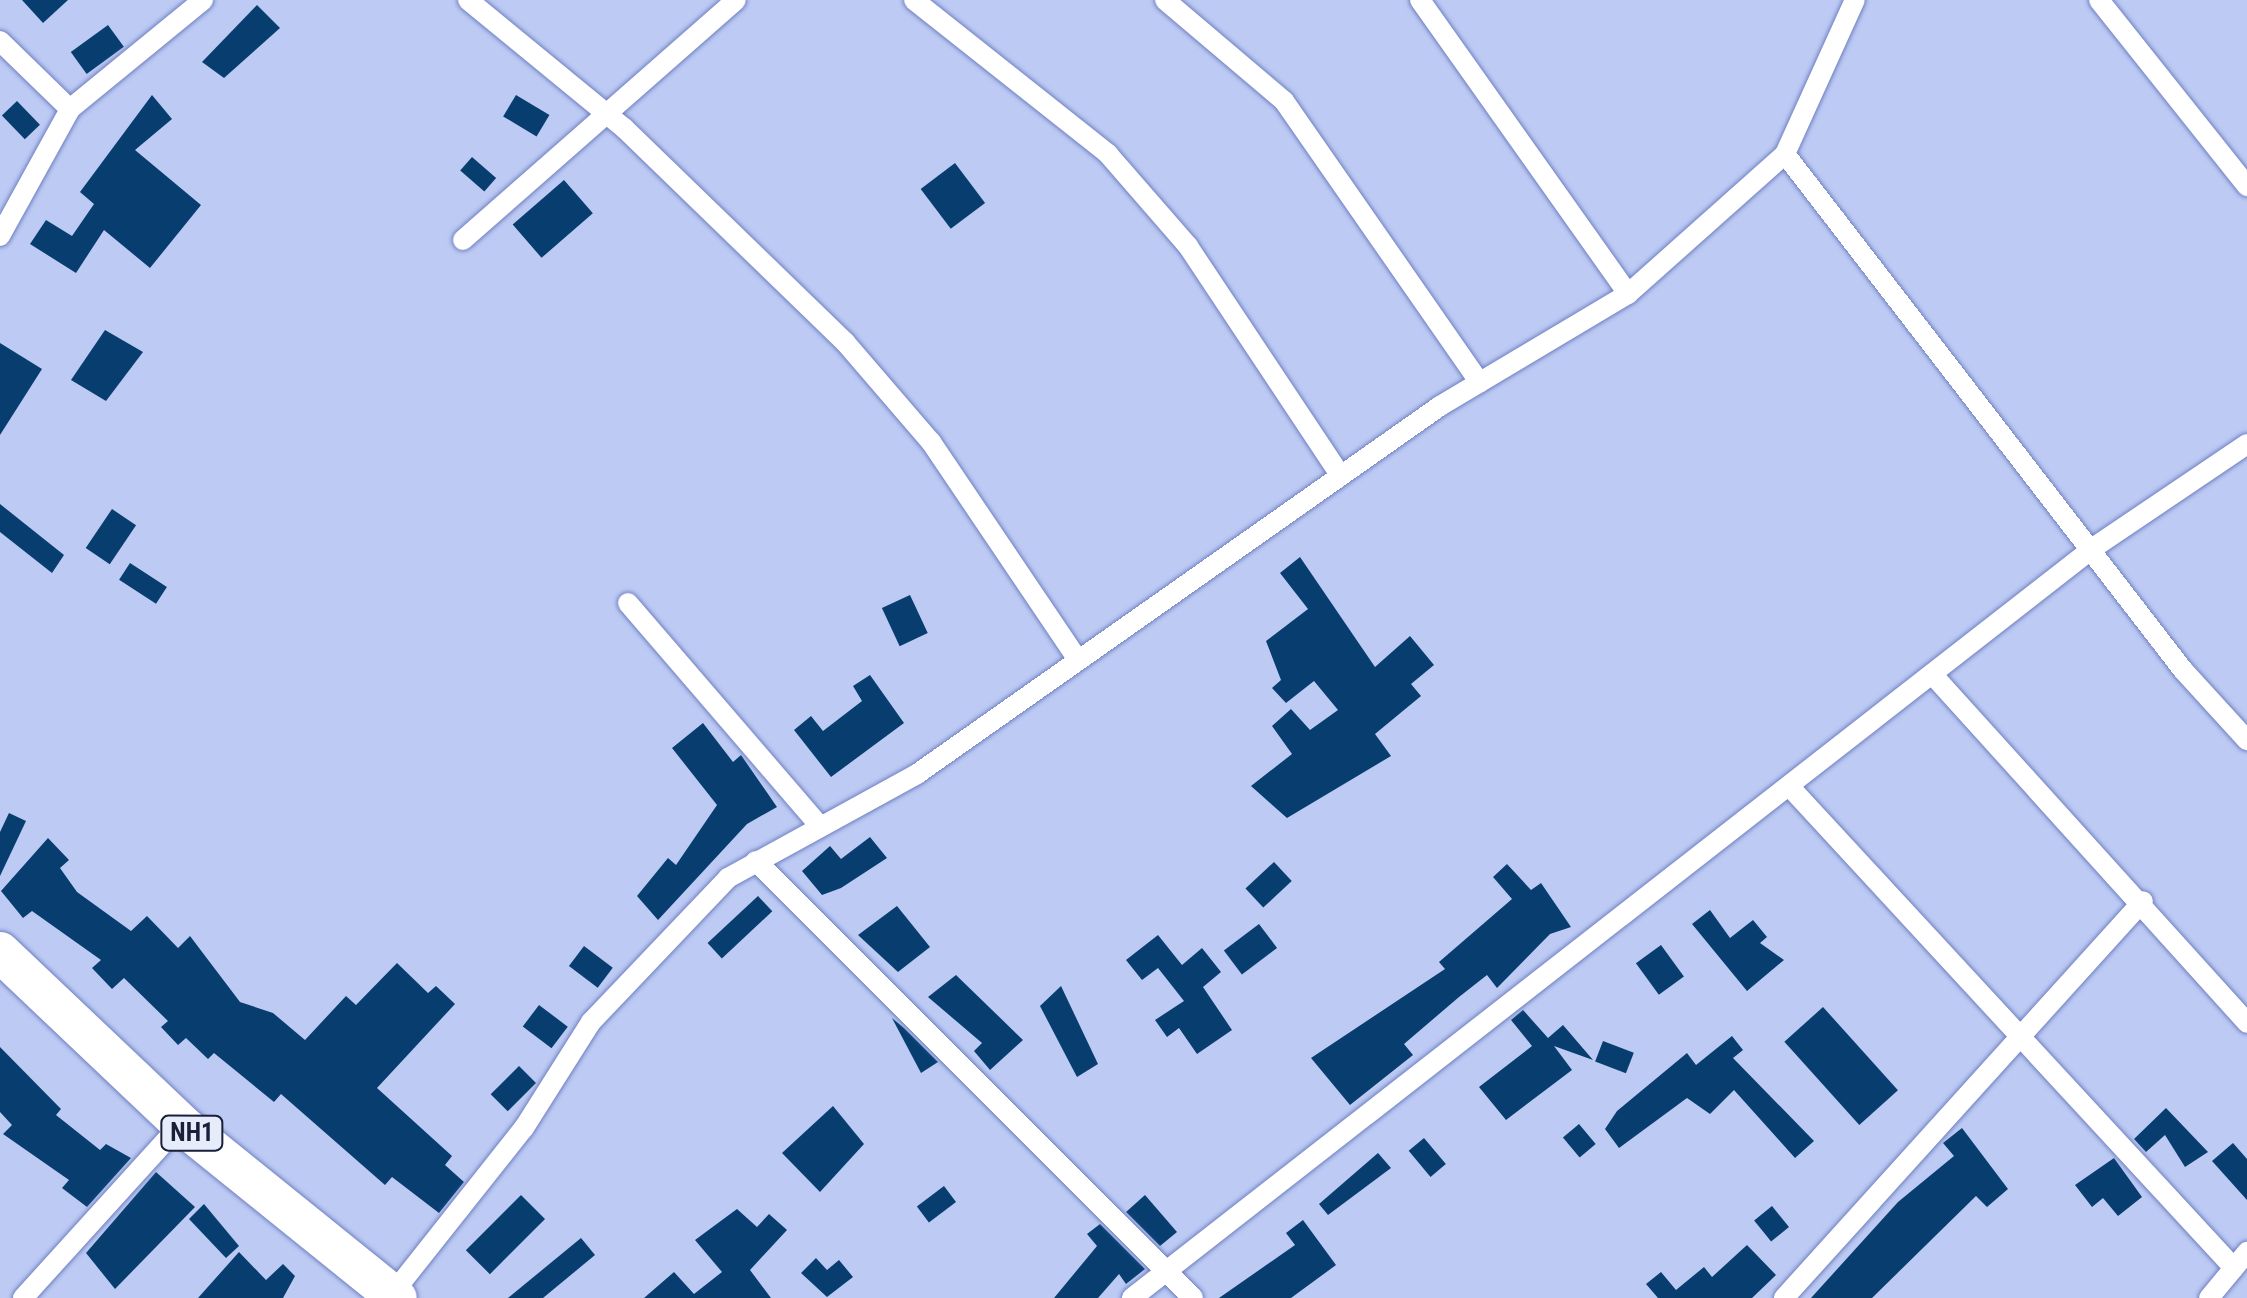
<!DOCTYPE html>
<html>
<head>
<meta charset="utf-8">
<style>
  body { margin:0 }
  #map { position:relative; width:2247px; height:1298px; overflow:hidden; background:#bdcaf4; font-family:"Roboto Condensed",sans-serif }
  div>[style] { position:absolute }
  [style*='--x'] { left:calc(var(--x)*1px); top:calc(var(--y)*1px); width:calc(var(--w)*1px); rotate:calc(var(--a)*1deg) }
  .building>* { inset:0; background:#083e6f; transform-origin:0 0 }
  .roads { filter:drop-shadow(0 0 2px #6f80c1) drop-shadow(0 0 2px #6f80c1) }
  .street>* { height:20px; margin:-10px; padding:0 10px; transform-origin:10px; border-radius:10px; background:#fff }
  .highway>* { height:40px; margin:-20px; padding:0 20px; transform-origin:20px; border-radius:20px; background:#fff }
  span { translate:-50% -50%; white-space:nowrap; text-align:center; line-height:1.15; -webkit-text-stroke:10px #e7ecfa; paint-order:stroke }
  .shield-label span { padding:2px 8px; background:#e7ecfa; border:2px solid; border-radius:8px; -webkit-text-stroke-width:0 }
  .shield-label { font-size:25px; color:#19203a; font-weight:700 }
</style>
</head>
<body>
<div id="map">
  <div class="building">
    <i style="clip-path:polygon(22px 0,68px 0,43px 23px)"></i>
    <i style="clip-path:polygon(257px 5px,280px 28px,224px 78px,202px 62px)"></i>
    <i style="left:108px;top:25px;width:27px;height:46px;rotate:54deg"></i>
    <i style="clip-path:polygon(152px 95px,172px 119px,135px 150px,201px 205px,150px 268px,104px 230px,76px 273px,30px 244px,46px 220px,72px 236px,94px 204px,80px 192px)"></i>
    <i style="left:516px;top:95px;width:39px;height:25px;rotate:31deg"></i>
    <i style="left:17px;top:101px;width:33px;height:21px;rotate:46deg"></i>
    <i style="left:472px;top:157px;width:32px;height:18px;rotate:41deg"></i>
    <i style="left:955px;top:163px;width:50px;height:43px;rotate:53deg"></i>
    <i style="left:564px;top:180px;width:44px;height:68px;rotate:49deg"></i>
    <i style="clip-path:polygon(105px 330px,143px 352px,106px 401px,71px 380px)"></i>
    <i style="clip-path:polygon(0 343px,42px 369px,0 435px)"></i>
    <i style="clip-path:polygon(0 504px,64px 555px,52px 573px,0 532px)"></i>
    <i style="left:112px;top:509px;width:29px;height:47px;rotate:34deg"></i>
    <i style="clip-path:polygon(1300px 557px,1375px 667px,1410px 636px,1434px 665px,1411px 684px,1421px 696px,1375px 734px,1391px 756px,1287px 818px,1251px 786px,1292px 754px,1272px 726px,1291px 709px,1310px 730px,1338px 710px,1314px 681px,1286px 703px,1272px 688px,1281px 680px,1266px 641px,1308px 609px,1280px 573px)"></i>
    <i style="left:130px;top:563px;width:44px;height:20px;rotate:33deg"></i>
    <i style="left:910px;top:595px;width:42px;height:31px;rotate:65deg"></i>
    <i style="clip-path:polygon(870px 675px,904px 723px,831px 777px,794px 730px,811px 716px,823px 731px,862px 701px,853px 686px)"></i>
    <i style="clip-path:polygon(703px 723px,733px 762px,741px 755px,777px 807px,747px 824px,658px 920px,637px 896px,668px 858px,676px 865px,717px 805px,672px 748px)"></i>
    <i style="clip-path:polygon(9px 813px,26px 821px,0 876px,0 832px)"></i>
    <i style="clip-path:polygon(870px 837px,887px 858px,841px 888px,822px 895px,802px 871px,830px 846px,841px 859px)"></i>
    <i style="clip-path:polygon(48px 838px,69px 860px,60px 868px,77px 892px,131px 931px,147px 916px,178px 948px,190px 936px,240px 1002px,273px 1013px,305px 1040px,346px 996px,356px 1005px,397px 963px,428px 993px,436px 986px,455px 1004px,377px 1088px,452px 1156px,445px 1165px,464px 1182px,439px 1213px,392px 1177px,385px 1185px,281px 1094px,274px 1102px,214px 1053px,208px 1059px,186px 1038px,178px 1045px,161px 1027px,168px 1021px,124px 978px,112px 989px,92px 968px,101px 960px,32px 911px,23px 918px,1px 891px)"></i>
    <i style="left:1274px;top:862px;width:26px;height:39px;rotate:47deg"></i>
    <i style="clip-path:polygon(1507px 864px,1531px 890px,1541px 883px,1571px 927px,1550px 934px,1497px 988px,1487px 975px,1459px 997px,1404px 1044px,1413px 1055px,1350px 1105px,1311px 1058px,1445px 969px,1439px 962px,1512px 899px,1493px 877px)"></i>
    <i style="left:758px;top:896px;width:21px;height:69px;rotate:47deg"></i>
    <i style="clip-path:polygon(897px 906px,930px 947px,898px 972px,858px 935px)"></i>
    <i style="clip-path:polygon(1710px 910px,1730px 938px,1753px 920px,1767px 937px,1760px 943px,1784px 960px,1747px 991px,1692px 924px)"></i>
    <i style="left:1259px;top:924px;width:30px;height:44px;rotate:53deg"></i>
    <i style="clip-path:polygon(1158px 935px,1182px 965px,1202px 948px,1221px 972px,1203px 987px,1232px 1030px,1197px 1054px,1179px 1028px,1167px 1037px,1155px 1020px,1184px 1001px,1158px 968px,1142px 980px,1126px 960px)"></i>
    <i style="left:1661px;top:945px;width:39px;height:31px;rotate:54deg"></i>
    <i style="left:584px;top:946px;width:36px;height:25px;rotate:37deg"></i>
    <i style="clip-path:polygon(956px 975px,1023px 1040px,990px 1070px,974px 1051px,982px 1043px,928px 997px)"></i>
    <i style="clip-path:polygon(1061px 986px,1098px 1064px,1077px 1077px,1040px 1006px)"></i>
    <i style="left:539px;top:1005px;width:36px;height:27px;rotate:37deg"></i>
    <i style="left:1823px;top:1007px;width:112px;height:52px;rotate:48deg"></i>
    <i style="clip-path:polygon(1523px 1010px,1548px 1038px,1563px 1025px,1593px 1060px,1554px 1046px,1572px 1070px,1506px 1120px,1479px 1087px,1532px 1046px,1511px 1020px)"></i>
    <i style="clip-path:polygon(892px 1018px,904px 1028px,938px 1062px,921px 1073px)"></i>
    <i style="clip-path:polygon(1732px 1036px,1743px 1050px,1733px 1058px,1814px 1141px,1795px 1158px,1734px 1090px,1710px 1114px,1687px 1098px,1619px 1148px,1605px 1129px,1617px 1111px,1687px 1053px,1696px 1065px)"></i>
    <i style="left:1603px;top:1041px;width:33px;height:22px;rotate:21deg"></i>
    <i style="clip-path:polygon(0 1047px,61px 1109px,56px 1115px,100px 1150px,106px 1144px,131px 1158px,87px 1207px,62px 1188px,69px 1180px,3px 1134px,12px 1125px,0 1112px)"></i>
    <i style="left:519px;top:1066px;width:24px;height:40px;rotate:45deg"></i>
    <i style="clip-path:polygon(833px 1106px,864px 1144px,820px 1192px,782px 1153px)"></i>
    <i style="clip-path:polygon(2166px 1108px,2208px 1152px,2185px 1167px,2165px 1135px,2146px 1152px,2134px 1139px)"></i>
    <i style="left:1579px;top:1124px;width:26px;height:21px;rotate:50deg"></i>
    <i style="clip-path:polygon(1962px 1128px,2008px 1189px,1987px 1207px,1976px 1196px,1872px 1298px,1811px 1298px,1898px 1202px,1954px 1156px,1943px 1143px)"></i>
    <i style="left:1424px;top:1138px;width:34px;height:20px;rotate:50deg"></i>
    <i style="clip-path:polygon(2233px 1143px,2247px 1159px,2247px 1200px,2212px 1161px)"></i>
    <i style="clip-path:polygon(1378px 1153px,1391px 1168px,1328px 1215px,1319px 1204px)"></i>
    <i style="clip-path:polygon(2114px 1158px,2142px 1197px,2118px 1216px,2103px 1198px,2092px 1207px,2075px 1185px)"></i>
    <i style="clip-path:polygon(156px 1172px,195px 1207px,115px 1289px,86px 1253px)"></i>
    <i style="left:944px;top:1186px;width:20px;height:34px;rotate:53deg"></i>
    <i style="left:521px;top:1195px;width:34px;height:78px;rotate:45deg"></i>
    <i style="clip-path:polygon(1145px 1195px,1177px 1232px,1160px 1246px,1126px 1212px)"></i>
    <i style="clip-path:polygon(204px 1204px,239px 1246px,226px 1258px,189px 1219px)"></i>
    <i style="left:1772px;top:1206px;width:27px;height:23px;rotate:51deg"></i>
    <i style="clip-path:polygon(737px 1209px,757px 1227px,769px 1214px,787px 1230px,750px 1270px,771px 1298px,644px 1298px,674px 1272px,694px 1294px,722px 1272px,695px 1240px)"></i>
    <i style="clip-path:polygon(1303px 1220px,1336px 1265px,1291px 1298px,1219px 1298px,1295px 1245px,1286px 1233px)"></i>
    <i style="clip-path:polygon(1100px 1224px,1145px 1269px,1126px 1284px,1119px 1274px,1098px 1298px,1054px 1298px,1097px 1246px,1087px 1234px)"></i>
    <i style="clip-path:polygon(581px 1238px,595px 1255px,543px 1298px,508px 1298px)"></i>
    <i style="clip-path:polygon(1747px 1245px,1776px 1275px,1752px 1298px,1658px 1298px,1646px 1284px,1661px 1272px,1676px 1290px,1704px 1267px,1712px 1277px)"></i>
    <i style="clip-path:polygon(239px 1252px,266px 1280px,283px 1264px,295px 1276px,283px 1298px,198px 1298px)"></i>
    <i style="clip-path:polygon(816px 1258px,827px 1270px,839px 1260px,853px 1277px,827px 1297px,801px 1273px)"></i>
  </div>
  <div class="roads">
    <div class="street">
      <i style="--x:468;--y:0;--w:202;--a:39.4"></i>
      <i style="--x:624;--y:128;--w:308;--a:44.1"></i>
      <i style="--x:845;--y:342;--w:132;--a:49.3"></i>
      <i style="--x:931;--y:442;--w:259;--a:56"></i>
      <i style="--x:914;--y:0;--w:248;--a:38.4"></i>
      <i style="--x:1108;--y:154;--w:122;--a:49"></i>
      <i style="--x:1188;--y:246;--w:275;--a:56.4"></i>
      <i style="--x:1165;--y:0;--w:156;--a:40.3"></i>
      <i style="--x:1284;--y:101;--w:343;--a:55.2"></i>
      <i style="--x:1420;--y:0;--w:360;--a:54.7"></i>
      <i style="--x:2099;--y:0;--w:238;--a:51.5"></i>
      <i style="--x:0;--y:41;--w:98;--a:44.2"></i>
      <i style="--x:1785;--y:154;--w:652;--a:52.36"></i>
      <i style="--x:2183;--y:670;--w:95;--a:47.6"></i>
      <i style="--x:0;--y:236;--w:145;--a:-61.1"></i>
      <i style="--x:70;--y:109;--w:172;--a:-39.3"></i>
      <i style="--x:463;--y:240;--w:363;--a:-41.3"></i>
      <i style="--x:628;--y:603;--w:290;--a:49.3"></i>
      <i style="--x:1932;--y:674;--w:470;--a:47.9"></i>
      <i style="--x:1789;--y:786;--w:656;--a:47.29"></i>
      <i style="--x:756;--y:861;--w:618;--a:45"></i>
      <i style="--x:393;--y:1293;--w:211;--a:-51.6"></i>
      <i style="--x:524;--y:1128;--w:125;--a:-57.7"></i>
      <i style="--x:591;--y:1022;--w:199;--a:-46.4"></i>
      <i style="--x:728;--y:878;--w:216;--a:-28.8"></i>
      <i style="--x:917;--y:774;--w:639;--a:-35.13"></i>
      <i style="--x:1440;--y:406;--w:219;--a:-30.8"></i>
      <i style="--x:1628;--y:294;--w:210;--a:-41.7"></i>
      <i style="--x:1785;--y:154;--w:169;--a:-65.6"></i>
      <i style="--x:23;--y:1298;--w:235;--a:-47.8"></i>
      <i style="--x:1132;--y:1298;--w:1219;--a:-37.97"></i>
      <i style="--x:2093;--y:548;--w:186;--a:-34"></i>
      <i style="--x:1784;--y:1298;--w:535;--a:-47.88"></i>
      <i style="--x:2209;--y:1298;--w:60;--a:-50.4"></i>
    </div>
    <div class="highway">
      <i style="--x:0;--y:952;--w:250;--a:43.5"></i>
      <i style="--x:181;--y:1124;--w:277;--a:38.9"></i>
    </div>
  </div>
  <div class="shield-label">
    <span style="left:192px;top:1133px">NH1</span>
  </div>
</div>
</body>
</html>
